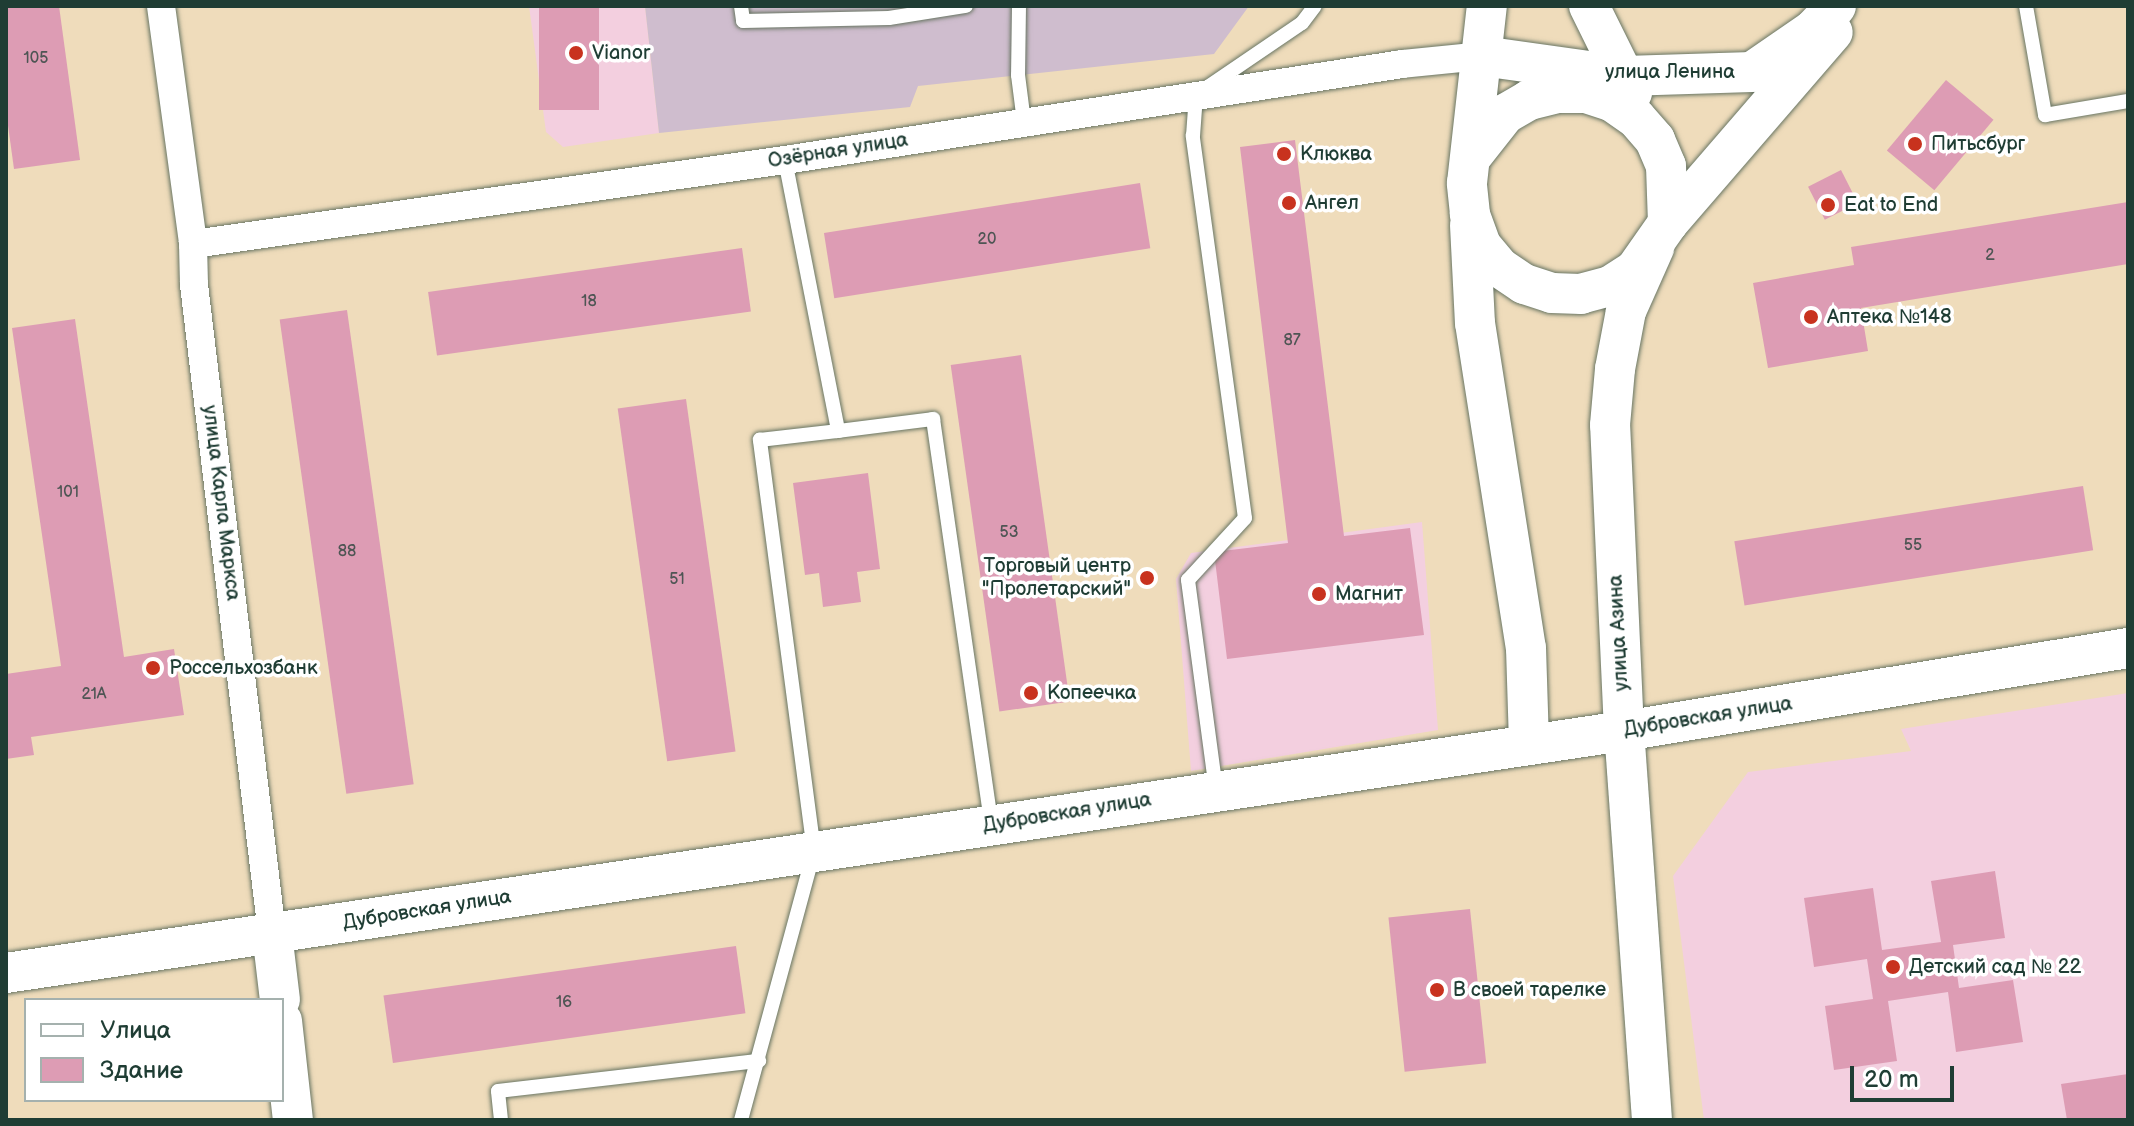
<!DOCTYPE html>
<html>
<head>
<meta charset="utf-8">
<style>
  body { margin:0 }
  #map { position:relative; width:2134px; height:1126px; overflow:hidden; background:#efdcbb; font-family:"Balsamiq Sans",sans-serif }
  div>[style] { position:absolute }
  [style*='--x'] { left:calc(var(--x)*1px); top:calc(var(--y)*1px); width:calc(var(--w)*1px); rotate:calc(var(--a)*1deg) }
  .built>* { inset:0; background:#f3cfdf }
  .industrial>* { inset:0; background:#cfbdce }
  .building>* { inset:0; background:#dd9cb4; transform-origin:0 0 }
  .roads { filter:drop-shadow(0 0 2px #687563) drop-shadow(0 0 2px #687563) }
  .lane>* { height:14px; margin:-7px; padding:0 7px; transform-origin:7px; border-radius:7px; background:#fff }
  .street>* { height:28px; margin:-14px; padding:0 14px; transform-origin:14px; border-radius:14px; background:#fff }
  .secondary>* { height:40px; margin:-20px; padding:0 20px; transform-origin:20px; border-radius:20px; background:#fff }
  .dots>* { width:22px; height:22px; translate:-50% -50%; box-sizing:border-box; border:4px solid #fff; border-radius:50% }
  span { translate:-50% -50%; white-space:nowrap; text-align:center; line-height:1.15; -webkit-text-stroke:7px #fff; paint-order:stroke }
  .number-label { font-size:16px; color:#4e5554 }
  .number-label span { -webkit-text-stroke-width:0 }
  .poi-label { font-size:20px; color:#1f3d34 }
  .left { translate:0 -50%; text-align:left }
  .right { translate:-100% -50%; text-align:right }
  .street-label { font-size:20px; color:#1f3d34 }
  .frame { position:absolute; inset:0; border:8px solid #1f3d34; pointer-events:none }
  .legend { position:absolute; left:24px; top:998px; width:260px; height:104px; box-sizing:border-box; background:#fff; border:2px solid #a5b1ae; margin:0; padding:10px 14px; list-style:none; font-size:24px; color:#1f3d34 }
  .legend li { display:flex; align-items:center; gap:16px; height:40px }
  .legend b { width:40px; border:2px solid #a5b1ae }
  .scale { position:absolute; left:1850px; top:1066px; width:104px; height:36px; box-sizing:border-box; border:4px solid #1f3d34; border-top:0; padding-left:10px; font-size:24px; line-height:28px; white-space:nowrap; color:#1f3d34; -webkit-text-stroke:6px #fff; paint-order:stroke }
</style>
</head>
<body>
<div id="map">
  <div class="built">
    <i style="clip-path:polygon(529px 6px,645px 6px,659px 133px,563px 147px,546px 132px)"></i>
    <i style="clip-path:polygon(1422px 522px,1438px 730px,1191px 771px,1176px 579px,1191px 553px)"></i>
    <i style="clip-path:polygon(2128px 693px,2128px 1120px,1704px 1120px,1673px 876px,1748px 772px,1911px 751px,1901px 729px)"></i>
  </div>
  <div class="industrial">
    <i style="clip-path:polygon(645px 6px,1249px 6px,1214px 54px,918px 86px,910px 107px,659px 133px)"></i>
  </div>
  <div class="building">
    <i style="clip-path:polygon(6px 6px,59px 6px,80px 160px,14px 169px,6px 111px)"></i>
    <i style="left:539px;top:6px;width:60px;height:104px"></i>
    <i style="left:1946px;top:80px;width:62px;height:92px;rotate:40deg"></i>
    <i style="clip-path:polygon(1295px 140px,1344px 536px,1410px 528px,1424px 635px,1227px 659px,1214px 552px,1288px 543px,1240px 147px)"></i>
    <i style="left:1841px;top:170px;width:37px;height:37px;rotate:63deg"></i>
    <i style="left:1140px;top:183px;width:66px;height:320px;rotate:81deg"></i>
    <i style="clip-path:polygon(2128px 202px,2128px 264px,1861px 308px,1868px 351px,1768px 368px,1753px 283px,1854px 265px,1851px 247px)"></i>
    <i style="left:742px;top:248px;width:64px;height:317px;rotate:82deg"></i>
    <i style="left:347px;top:310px;width:479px;height:68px;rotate:82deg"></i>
    <i style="clip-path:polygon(75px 319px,124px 657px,174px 649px,184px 715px,31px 737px,34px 755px,6px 759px,6px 674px,61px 666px,12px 328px)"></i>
    <i style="left:1021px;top:355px;width:350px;height:71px;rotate:82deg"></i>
    <i style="left:686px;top:399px;width:356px;height:69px;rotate:82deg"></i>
    <i style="clip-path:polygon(868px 473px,880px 569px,857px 572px,861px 602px,823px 607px,819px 573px,805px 575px,793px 483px)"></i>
    <i style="left:2083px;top:486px;width:65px;height:353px;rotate:81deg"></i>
    <i style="clip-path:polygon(1995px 871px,2005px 938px,1953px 945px,1959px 988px,2013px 980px,2023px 1042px,1956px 1052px,1948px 992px,1888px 1001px,1897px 1061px,1834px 1070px,1825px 1006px,1873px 999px,1867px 959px,1814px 967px,1804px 898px,1873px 888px,1882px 950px,1941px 942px,1931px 881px)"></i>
    <i style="left:1470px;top:909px;width:155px;height:82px;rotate:84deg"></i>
    <i style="left:736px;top:946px;width:68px;height:356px;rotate:82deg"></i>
    <i style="clip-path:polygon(2128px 1074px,2128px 1120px,2067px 1120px,2061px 1084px)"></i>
  </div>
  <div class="roads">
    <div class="lane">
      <i style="--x:741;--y:6;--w:15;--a:82"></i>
      <i style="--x:743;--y:21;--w:146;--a:-1.2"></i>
      <i style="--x:889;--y:18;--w:78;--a:-8.9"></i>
      <i style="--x:1019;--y:6;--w:69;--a:90.8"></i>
      <i style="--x:1018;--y:75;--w:47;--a:82.7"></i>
      <i style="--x:2026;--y:6;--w:111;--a:80.1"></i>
      <i style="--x:2045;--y:115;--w:84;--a:-9.6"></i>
      <i style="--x:785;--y:160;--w:276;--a:78.9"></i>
      <i style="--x:838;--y:431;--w:96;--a:-7.2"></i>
      <i style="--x:933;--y:419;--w:407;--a:81.8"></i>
      <i style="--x:1216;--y:790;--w:212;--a:-97.6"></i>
      <i style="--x:1188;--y:580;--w:84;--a:-47.4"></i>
      <i style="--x:1245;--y:518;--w:386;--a:-97.8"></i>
      <i style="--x:1193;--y:136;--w:41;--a:-85.8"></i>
      <i style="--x:1196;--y:95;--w:128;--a:-34.2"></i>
      <i style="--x:1302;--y:23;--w:21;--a:-53"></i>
      <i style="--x:501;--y:1120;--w:29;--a:-96"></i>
      <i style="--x:498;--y:1091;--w:263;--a:-6.6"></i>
      <i style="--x:741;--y:1120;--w:279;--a:-74.8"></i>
      <i style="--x:814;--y:851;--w:415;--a:-97.5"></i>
      <i style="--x:760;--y:440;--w:79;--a:-6.6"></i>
    </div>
    <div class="street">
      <i style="--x:161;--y:6;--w:240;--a:82.3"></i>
      <i style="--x:193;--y:244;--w:41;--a:88.6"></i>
      <i style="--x:194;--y:285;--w:653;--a:83.14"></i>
      <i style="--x:193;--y:244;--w:598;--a:-8.08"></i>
      <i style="--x:785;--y:160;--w:624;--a:-8.84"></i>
      <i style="--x:1402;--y:64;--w:80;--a:-5.7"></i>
    </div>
    <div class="secondary">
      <i style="--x:1589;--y:6;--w:97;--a:63.7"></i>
      <i style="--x:1482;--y:56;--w:144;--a:8"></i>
      <i style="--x:1625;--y:76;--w:127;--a:-1.8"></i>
      <i style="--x:1752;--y:72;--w:74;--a:-34.5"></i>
      <i style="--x:1813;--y:30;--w:33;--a:-46"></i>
      <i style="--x:1471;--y:157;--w:55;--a:-51.7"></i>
      <i style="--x:1505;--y:114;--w:28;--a:-30"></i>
      <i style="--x:1529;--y:100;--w:29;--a:-14"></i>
      <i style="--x:1557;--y:93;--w:29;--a:0"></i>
      <i style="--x:1586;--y:93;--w:28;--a:18"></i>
      <i style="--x:1613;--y:102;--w:28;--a:35"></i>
      <i style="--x:1636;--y:118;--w:29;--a:49"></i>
      <i style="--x:1655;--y:140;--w:28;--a:67"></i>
      <i style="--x:1666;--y:166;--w:57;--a:88"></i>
      <i style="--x:1668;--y:223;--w:57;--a:125.1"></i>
      <i style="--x:1635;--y:270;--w:30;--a:147"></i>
      <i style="--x:1610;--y:286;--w:30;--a:165"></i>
      <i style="--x:1581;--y:294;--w:29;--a:-178"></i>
      <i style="--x:1552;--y:293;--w:29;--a:-162"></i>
      <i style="--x:1524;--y:284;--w:29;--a:-146"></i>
      <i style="--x:1500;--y:268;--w:30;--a:-130"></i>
      <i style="--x:1481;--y:245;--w:33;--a:-110"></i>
      <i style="--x:1470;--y:214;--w:31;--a:-96"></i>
      <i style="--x:1467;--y:183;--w:178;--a:-83.6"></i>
      <i style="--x:1668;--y:223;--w:252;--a:-49.2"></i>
      <i style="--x:1470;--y:225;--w:98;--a:87.1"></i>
      <i style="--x:1475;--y:323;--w:329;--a:81.1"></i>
      <i style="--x:1526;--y:648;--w:97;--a:88.2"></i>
      <i style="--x:272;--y:933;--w:67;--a:83.2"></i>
      <i style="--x:6;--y:973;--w:1636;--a:-8.51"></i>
      <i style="--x:1624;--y:731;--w:511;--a:-9.35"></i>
      <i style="--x:282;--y:1021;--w:100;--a:83.7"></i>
      <i style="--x:1652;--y:1120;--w:390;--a:-94.1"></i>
      <i style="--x:1624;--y:731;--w:306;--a:-92.6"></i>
      <i style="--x:1610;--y:425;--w:56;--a:-84.9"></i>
      <i style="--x:1615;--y:369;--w:59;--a:-79.3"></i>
      <i style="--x:1626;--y:311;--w:69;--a:-66"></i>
    </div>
  </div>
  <div class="dots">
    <i style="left:576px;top:53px;background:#c8321e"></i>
    <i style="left:1915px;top:144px;background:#c8321e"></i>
    <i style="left:1284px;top:154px;background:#c8321e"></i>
    <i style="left:1289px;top:203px;background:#c8321e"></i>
    <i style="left:1828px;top:205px;background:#c8321e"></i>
    <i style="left:1811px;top:317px;background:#c8321e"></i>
    <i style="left:1147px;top:578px;background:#c8321e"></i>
    <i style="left:1319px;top:594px;background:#c8321e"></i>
    <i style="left:153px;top:668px;background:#c8321e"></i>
    <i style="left:1031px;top:693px;background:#c8321e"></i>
    <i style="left:1893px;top:967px;background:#c8321e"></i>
    <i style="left:1437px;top:990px;background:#c8321e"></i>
  </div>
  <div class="number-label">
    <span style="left:36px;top:59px">105</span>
    <span style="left:987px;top:240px">20</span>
    <span style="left:1990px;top:256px">2</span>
    <span style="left:589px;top:302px">18</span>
    <span style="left:1292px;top:341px">87</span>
    <span style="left:68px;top:493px">101</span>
    <span style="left:1009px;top:533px">53</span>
    <span style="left:1913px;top:546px">55</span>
    <span style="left:347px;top:552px">88</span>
    <span style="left:677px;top:580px">51</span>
    <span style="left:94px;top:695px">21А</span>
    <span style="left:564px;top:1003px">16</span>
  </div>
  <div class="poi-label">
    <span class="left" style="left:592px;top:53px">Vianor</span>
    <span class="left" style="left:1931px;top:144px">Питьсбург</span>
    <span class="left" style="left:1300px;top:154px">Клюква</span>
    <span class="left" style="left:1305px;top:203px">Ангел</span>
    <span class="left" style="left:1844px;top:205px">Eat to End</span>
    <span class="left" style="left:1827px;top:317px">Аптека №148</span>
    <span class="right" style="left:1131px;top:578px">Торговый центр<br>"Пролетарский"</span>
    <span class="left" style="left:1335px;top:594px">Магнит</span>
    <span class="left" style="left:169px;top:668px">Россельхозбанк</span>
    <span class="left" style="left:1047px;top:693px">Копеечка</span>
    <span class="left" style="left:1909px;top:967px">Детский сад № 22</span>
    <span class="left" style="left:1453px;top:990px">В своей тарелке</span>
  </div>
  <div class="street-label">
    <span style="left:1670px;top:72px">улица Ленина</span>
    <span style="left:838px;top:151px;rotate:-9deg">Озёрная улица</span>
    <span style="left:221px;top:503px;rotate:83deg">улица Карла Маркса</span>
    <span style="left:1619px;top:633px;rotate:-93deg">улица Азина</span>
    <span style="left:1708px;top:717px;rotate:-9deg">Дубровская улица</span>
    <span style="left:1067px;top:813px;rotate:-9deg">Дубровская улица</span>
    <span style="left:427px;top:910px;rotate:-9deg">Дубровская улица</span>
  </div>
  <div class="frame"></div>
  <ul class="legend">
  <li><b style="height:10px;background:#fff"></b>Улица</li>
  <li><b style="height:22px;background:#dd9cb4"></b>Здание</li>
  </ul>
  <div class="scale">20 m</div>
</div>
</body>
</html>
